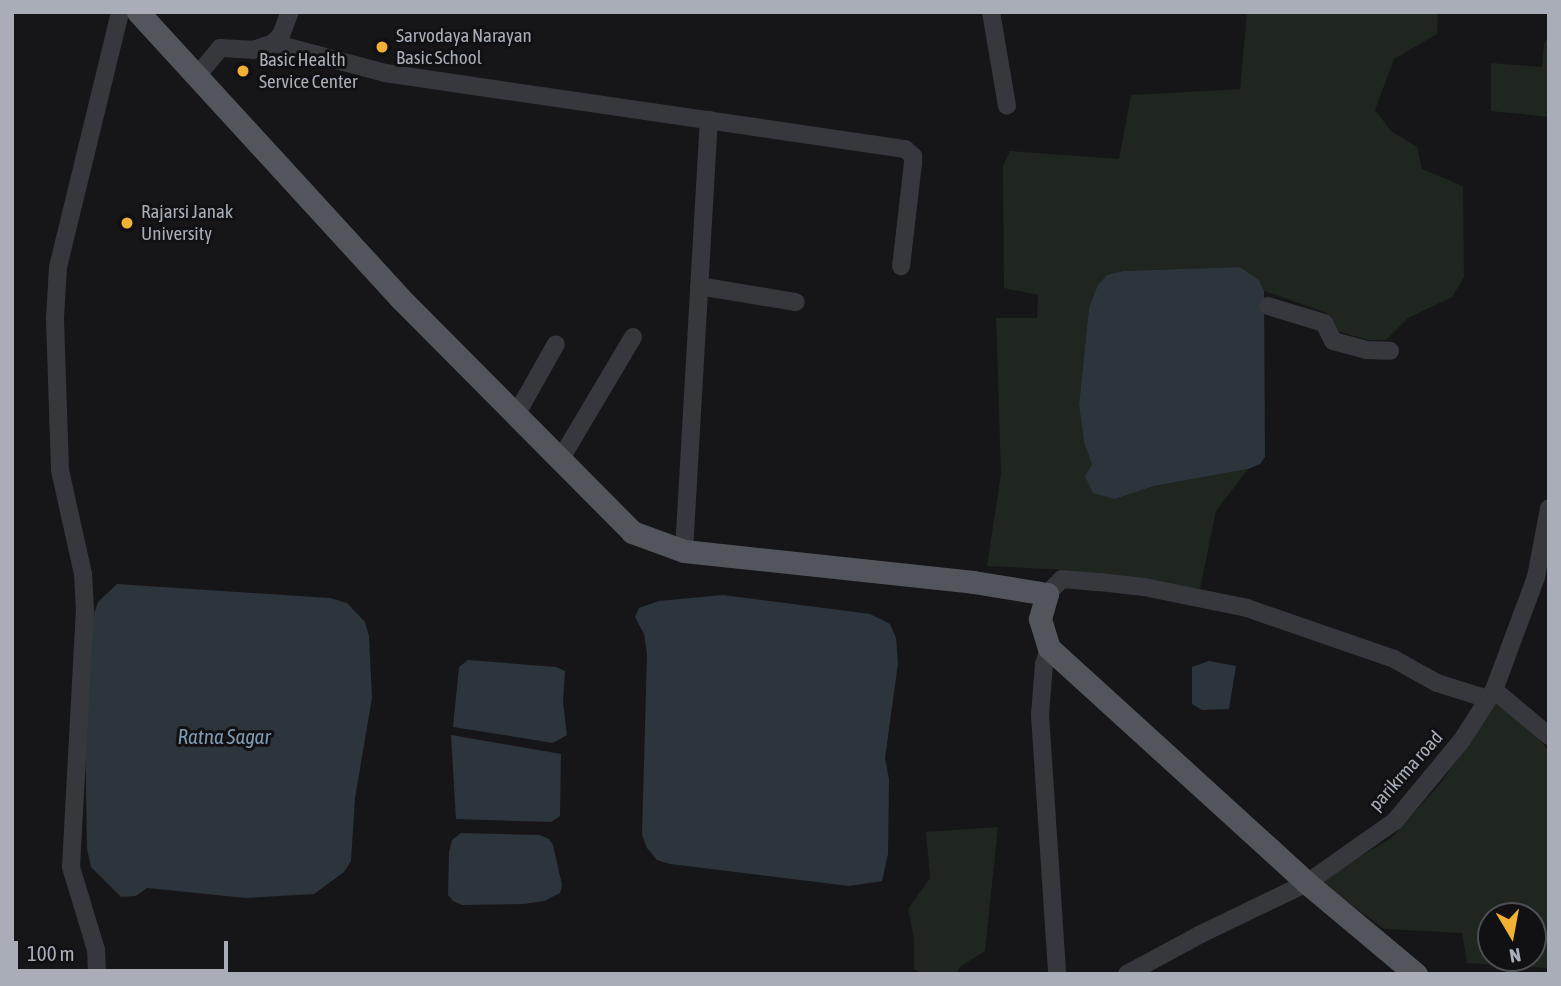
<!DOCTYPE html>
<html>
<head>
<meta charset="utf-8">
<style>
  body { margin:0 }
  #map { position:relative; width:1561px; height:986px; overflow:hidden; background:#161618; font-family:"Asap Condensed",sans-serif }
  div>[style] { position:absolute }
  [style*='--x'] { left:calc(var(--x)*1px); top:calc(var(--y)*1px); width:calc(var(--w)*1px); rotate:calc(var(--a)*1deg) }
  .green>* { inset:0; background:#1e261f }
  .water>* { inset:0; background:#2c353c }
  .minor>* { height:18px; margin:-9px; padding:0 9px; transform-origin:9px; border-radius:9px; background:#37383d }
  .major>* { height:23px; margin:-11.5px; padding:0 11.5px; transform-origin:11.5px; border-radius:11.5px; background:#53555c }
  .dots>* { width:19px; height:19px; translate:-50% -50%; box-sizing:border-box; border:4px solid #111113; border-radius:50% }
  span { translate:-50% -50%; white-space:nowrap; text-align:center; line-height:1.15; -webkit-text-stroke:6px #111113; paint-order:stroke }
  .poi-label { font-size:19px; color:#a8adb8 }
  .left { translate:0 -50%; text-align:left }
  .street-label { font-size:19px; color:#a8adb8 }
  .water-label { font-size:21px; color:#7f9bb3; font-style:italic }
  .frame { position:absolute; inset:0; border:14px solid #a8adb8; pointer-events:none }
  .north { position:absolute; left:1477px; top:902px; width:70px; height:70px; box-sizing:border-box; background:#111113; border:2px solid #4d4f55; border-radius:50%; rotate:170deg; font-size:19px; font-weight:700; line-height:28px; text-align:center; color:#a8adb8 }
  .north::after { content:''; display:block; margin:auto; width:24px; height:32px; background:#f2b134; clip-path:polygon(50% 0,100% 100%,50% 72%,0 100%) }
  .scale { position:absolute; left:14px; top:941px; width:214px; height:32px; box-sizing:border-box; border:4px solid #a8adb8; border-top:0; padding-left:9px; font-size:21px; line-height:24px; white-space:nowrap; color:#a8adb8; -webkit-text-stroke:5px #111113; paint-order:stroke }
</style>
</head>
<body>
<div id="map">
  <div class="green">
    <i style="clip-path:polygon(1247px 12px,1438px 12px,1437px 34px,1394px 59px,1375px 110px,1391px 131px,1417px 147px,1422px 169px,1463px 186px,1464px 277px,1452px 297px,1408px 318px,1386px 340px,1368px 340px,1337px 331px,1327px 313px,1264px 291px,1259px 280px,1240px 267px,1123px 271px,1107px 275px,1089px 308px,1079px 405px,1084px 442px,1092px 465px,1115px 499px,1154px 486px,1248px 469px,1216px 511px,1198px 599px,1069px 570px,987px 566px,1001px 474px,996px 318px,1037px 318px,1038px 295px,1004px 288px,1003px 166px,1010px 151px,1119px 159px,1131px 95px,1240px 89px)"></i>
    <i style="clip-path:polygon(1549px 35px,1549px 117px,1491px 111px,1491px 63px,1542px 67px,1544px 44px)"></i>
    <i style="clip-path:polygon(evenodd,1497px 702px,1521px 718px,1549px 751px,1549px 968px,1467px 963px,1462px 933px,1384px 929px,1320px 881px,1391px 838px,1440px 784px,1497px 702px,1491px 916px,1533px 916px,1533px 958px,1491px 958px,1491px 916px)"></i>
    <i style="clip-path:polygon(998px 827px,985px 951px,961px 966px,956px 974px,924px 974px,914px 969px,914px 938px,908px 909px,930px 878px,926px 832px)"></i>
  </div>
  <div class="water">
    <i style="clip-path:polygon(1240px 267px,1259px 280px,1264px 291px,1265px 457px,1260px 464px,1248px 469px,1154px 486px,1115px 499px,1093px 493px,1085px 476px,1092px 465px,1084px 442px,1079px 405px,1089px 308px,1098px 285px,1107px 275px,1123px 271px)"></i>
    <i style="clip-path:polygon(117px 584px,330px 598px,347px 603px,365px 622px,369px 636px,372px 698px,355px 798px,351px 861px,344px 872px,314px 894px,246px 898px,147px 888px,136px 896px,121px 897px,91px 867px,87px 849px,85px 722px,90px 625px,98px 602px)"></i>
    <i style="clip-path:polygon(723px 595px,870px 614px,890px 624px,896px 638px,898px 663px,885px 758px,889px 779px,888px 854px,882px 881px,849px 886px,670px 864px,657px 860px,647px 848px,642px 835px,647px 654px,644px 634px,635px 617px,639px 608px,659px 601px)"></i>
    <i style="clip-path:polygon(468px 660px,556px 667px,565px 671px,563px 702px,567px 735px,553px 743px,453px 727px,459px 667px)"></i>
    <i style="clip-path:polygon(1209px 661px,1236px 666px,1229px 709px,1202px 710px,1192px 704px,1192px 667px)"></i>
    <i style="clip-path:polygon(451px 735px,561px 754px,560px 816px,551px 822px,456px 819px)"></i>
    <i style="clip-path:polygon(461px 833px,540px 835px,549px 839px,553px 845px,562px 885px,560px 893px,544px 901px,524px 904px,462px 905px,453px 901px,448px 895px,449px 852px,452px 840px)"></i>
  </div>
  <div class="minor">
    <i style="--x:991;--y:12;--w:95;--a:80.3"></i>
    <i style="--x:273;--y:43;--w:116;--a:15"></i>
    <i style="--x:385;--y:73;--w:526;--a:8.32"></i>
    <i style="--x:905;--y:149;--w:11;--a:41"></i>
    <i style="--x:913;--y:156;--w:7;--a:90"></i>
    <i style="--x:913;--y:163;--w:104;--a:96.6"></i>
    <i style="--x:196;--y:77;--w:38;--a:-50"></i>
    <i style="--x:220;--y:48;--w:33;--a:3"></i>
    <i style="--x:253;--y:50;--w:21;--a:-19"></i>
    <i style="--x:273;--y:43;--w:11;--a:-45"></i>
    <i style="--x:281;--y:35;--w:25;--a:-69"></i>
    <i style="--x:699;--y:286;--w:98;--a:9.4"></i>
    <i style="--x:1268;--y:306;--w:59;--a:16.9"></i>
    <i style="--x:1324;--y:323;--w:20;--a:63"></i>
    <i style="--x:1333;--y:341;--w:34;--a:15"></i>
    <i style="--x:1366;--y:350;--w:24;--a:2"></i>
    <i style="--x:516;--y:415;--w:81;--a:-60.6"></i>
    <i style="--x:560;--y:460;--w:143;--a:-59.3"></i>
    <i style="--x:684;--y:551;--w:432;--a:-86.7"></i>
    <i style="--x:1047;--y:594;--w:21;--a:-45"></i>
    <i style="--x:1062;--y:579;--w:38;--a:5"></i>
    <i style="--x:1100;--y:582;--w:44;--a:6.5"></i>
    <i style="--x:1144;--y:587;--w:105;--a:11.5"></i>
    <i style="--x:1247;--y:608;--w:156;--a:19.1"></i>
    <i style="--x:1394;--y:659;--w:49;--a:29.2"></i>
    <i style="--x:1437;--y:683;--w:53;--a:17.4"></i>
    <i style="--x:1049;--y:648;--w:17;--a:107"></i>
    <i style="--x:1044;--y:664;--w:51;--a:94.5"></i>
    <i style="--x:1040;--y:715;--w:260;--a:86.2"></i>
    <i style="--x:1494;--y:690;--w:72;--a:39.9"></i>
    <i style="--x:97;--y:974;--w:24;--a:-92"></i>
    <i style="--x:96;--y:950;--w:87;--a:-106.8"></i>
    <i style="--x:71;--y:867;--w:256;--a:-86.9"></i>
    <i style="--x:85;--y:611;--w:37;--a:-93"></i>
    <i style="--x:83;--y:574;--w:107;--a:-102.5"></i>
    <i style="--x:60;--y:470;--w:152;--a:-91.9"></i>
    <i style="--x:55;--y:318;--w:51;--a:-86.6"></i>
    <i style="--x:58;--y:267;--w:262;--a:-76.3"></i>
    <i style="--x:1127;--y:974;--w:84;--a:-28.4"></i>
    <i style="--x:1201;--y:934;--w:118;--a:-25.7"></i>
    <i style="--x:1307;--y:883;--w:108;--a:-35.2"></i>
    <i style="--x:1395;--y:821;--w:105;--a:-50.4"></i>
    <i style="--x:1462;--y:740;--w:59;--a:-57.4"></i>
    <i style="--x:1494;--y:690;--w:121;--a:-69.6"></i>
    <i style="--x:1536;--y:577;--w:70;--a:-79.3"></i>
  </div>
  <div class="major">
    <i style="--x:138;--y:12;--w:388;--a:47.5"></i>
    <i style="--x:400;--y:298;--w:330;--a:45.2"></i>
    <i style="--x:632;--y:532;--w:55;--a:20.1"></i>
    <i style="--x:684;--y:551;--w:291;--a:6.1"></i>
    <i style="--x:973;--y:582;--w:75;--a:9.2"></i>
    <i style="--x:1047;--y:594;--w:26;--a:106"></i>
    <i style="--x:1040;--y:619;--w:30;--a:73"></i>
    <i style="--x:1049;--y:648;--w:349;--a:42.3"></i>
    <i style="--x:1307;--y:883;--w:142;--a:39.9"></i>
  </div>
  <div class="dots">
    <i style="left:382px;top:47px;background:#f2b134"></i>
    <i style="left:243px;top:71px;background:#f2b134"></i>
    <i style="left:127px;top:223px;background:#f2b134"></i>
  </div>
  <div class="poi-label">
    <span class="left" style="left:396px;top:47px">Sarvodaya Narayan<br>Basic School</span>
    <span class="left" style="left:259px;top:71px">Basic Health<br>Service Center</span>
    <span class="left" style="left:141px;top:223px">Rajarsi Janak<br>University</span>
  </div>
  <div class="street-label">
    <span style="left:1406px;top:771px;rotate:-48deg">parikrma road</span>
  </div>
  <div class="water-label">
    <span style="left:224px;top:736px">Ratna Sagar</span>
  </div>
  <div class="frame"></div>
  <div class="north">N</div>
  <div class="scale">100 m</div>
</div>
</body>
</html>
